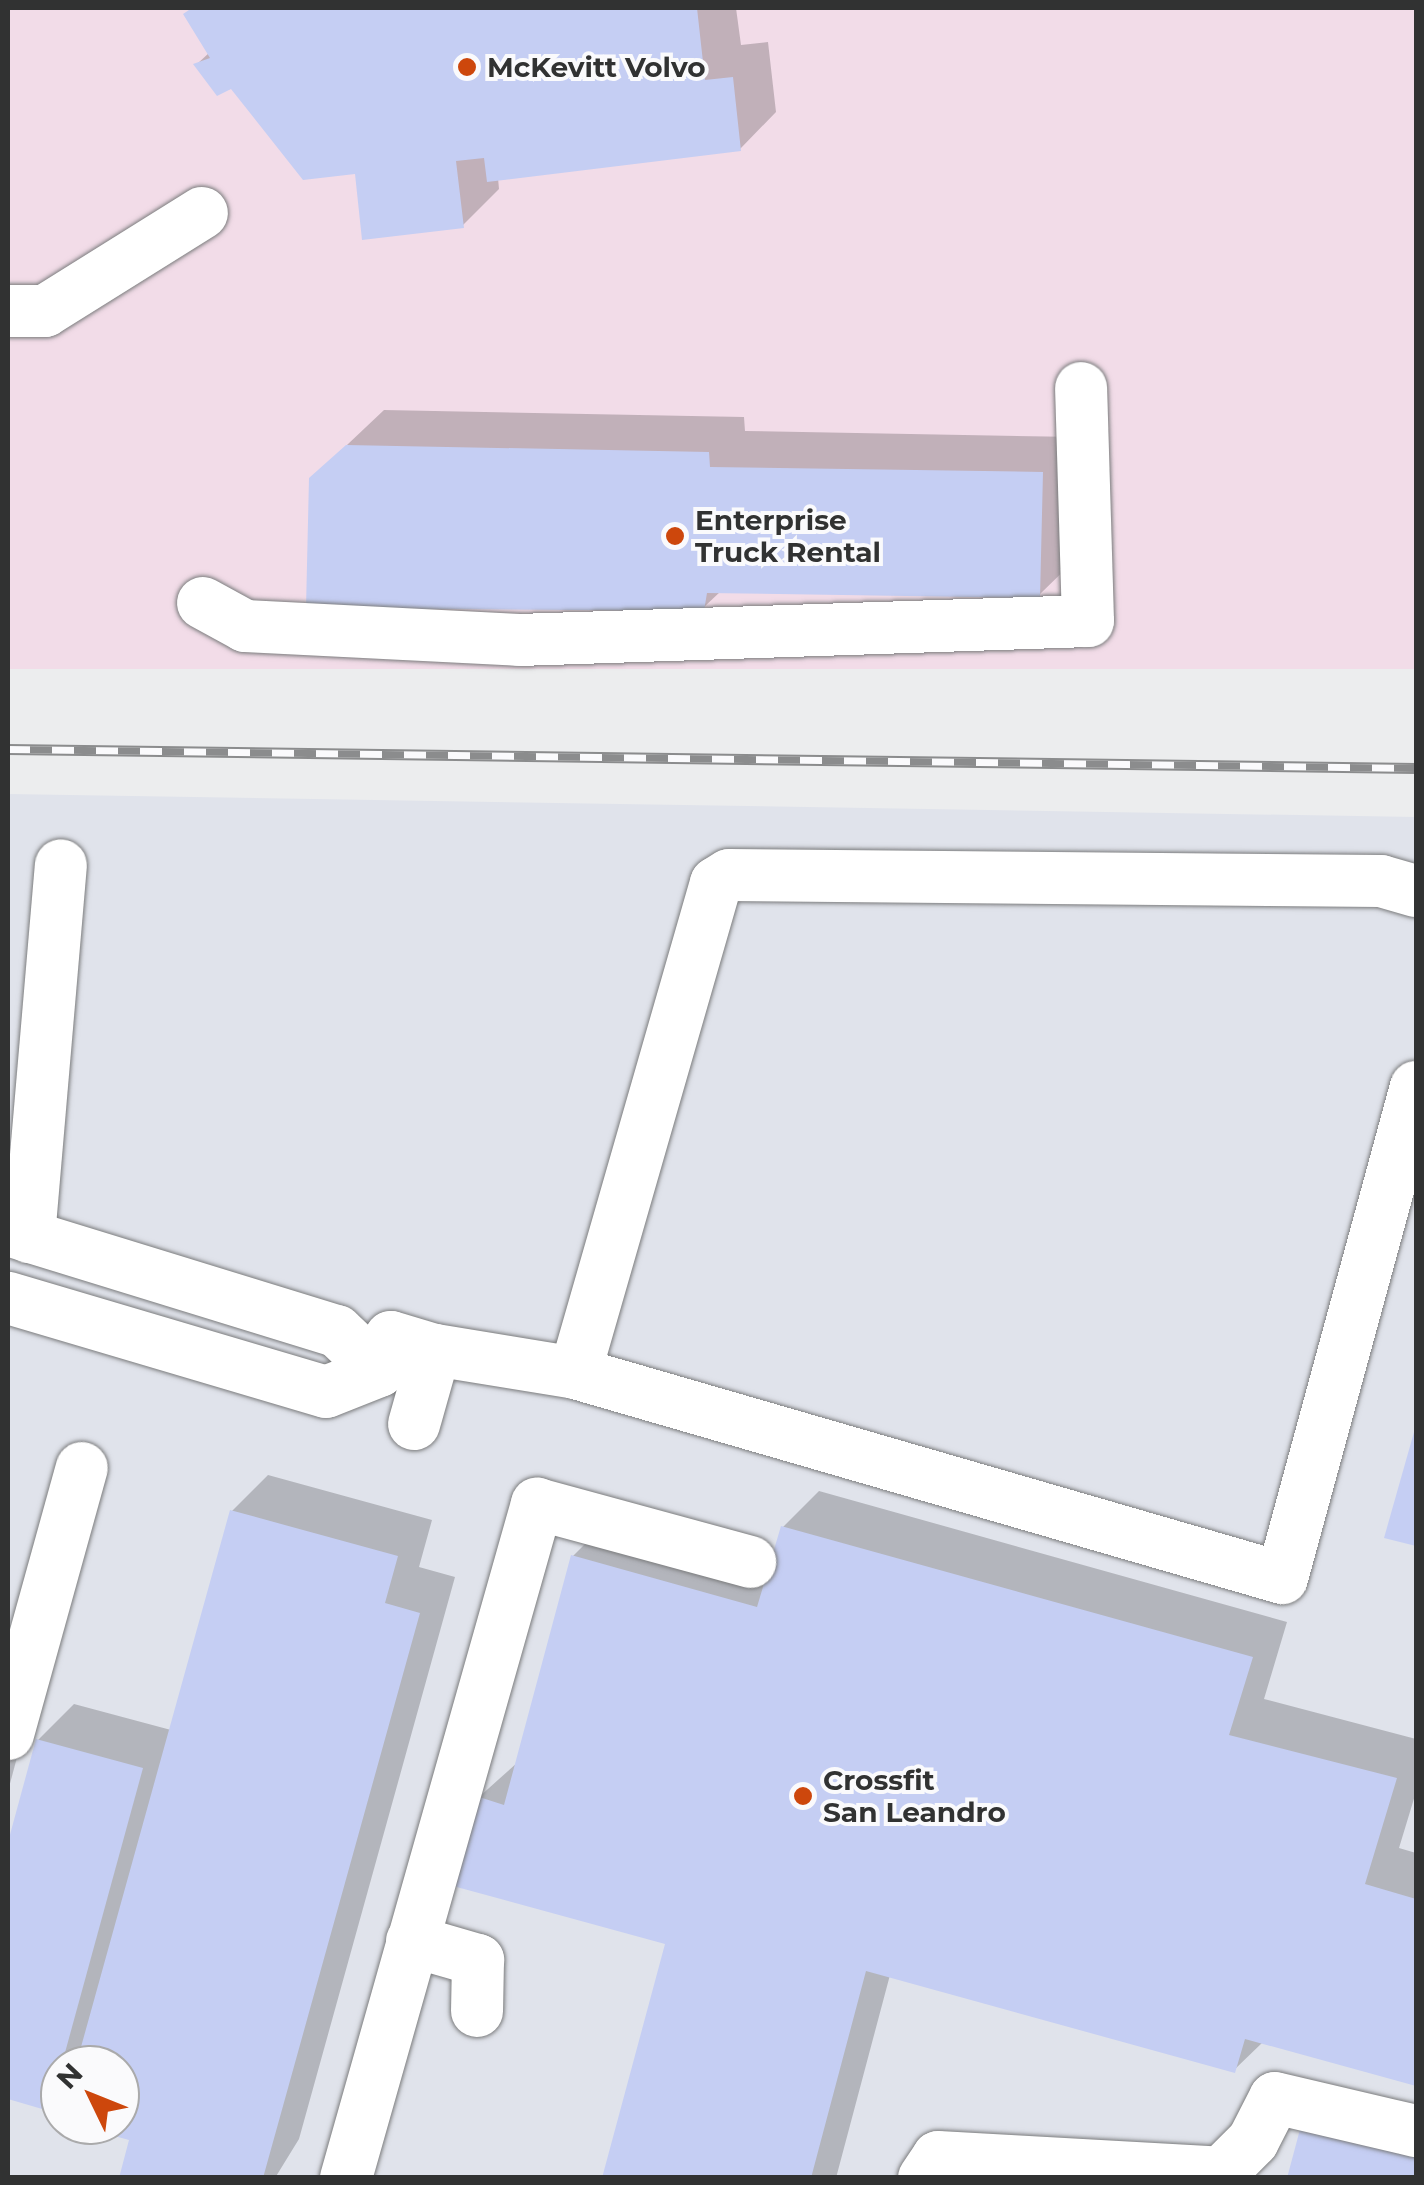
<!DOCTYPE html>
<html>
<head>
<meta charset="utf-8">
<style>
  body { margin:0 }
  #map { position:relative; width:1424px; height:2185px; overflow:hidden; background:#ecedee; font-family:Montserrat,sans-serif }
  div>[style] { position:absolute }
  [style*='--x'] { left:calc(var(--x)*1px); top:calc(var(--y)*1px); width:calc(var(--w)*1px); rotate:calc(var(--a)*1deg) }
  .commercial>* { inset:0; background:#f2dce8; transform-origin:0 0 }
  .built>* { inset:0; background:#e0e3eb }
  .shadow>* { inset:0; background:#0003 }
  .building>* { inset:0; background:#c5cef3 }
  .roads { filter:drop-shadow(0 0 2px #7b7c7d) drop-shadow(0 0 2px #7b7c7d) }
  .minor>* { height:52px; margin:-26px; padding:0 26px; transform-origin:26px; border-radius:26px; background:#fff }
  .rail>* { height:11px; margin-top:-5.5px; transform-origin:0; background:repeating-linear-gradient(90deg,#fafafc 0 22px,#8b8c8d 0 44px); box-sizing:border-box; border-block:2px solid #8b8c8d }
  .dots>* { width:28px; height:28px; translate:-50% -50%; box-sizing:border-box; border:5px solid #fafafc; border-radius:50% }
  span { translate:-50% -50%; white-space:nowrap; text-align:center; line-height:1.15; -webkit-text-stroke:8px #fafafc; paint-order:stroke }
  .poi-label { font-size:28px; color:#313232; font-weight:700 }
  .left { translate:0 -50%; text-align:left }
  .frame { position:absolute; inset:0; border:10px solid #313232; pointer-events:none }
  .north { position:absolute; left:40px; top:2045px; width:100px; height:100px; box-sizing:border-box; background:#fafafc; border:2px solid #aaaaab; border-radius:50%; rotate:313deg; font-size:28px; font-weight:700; line-height:40px; text-align:center; color:#313232 }
  .north::after { content:''; display:block; margin:auto; width:35px; height:45px; background:#cd470c; clip-path:polygon(50% 0,100% 100%,50% 72%,0 100%) }
</style>
</head>
<body>
<div id="map">
  <div class="commercial">
    <i style="left:8px;top:8px;width:1408px;height:661px"></i>
  </div>
  <div class="built">
    <i style="clip-path:polygon(evenodd,8px 794px,1416px 817px,1416px 2177px,8px 2178px,8px 794px,60px 2065px,120px 2065px,120px 2125px,60px 2125px,60px 2065px)"></i>
  </div>
  <div class="shadow">
    <i style="clip-path:polygon(193px 8px,736px 8px,741px 45px,768px 42px,776px 112px,740px 149px,498px 178px,499px 189px,463px 225px,197px 64px,210px 52px,186px 14px)"></i>
    <i style="clip-path:polygon(384px 410px,744px 417px,745px 431px,1078px 437px,1076px 559px,1039px 595px,721px 591px,703px 608px,311px 479px)"></i>
    <i style="clip-path:polygon(1416px 1430px,1416px 1544px,1388px 1536px)"></i>
    <i style="clip-path:polygon(268px 1475px,432px 1520px,419px 1567px,455px 1577px,299px 2139px,275px 2178px,121px 2178px,132px 2139px,83px 2125px,120px 2125px,120px 2065px,60px 2065px,60px 2096px,48px 2108px,8px 2097px,8px 1851px,38px 1740px,74px 1704px,171px 1730px,232px 1511px)"></i>
    <i style="clip-path:polygon(819px 1491px,1287px 1622px,1264px 1699px,1416px 1739px,1416px 1792px,1399px 1848px,1416px 1853px,1416px 2083px,1263px 2042px,1234px 2070px,890px 1975px,836px 2178px,604px 2178px,668px 1942px,479px 1797px,518px 1762px,573px 1556px,609px 1520px,772px 1565px,783px 1527px)"></i>
    <i style="clip-path:polygon(8px 1747px,19px 1750px,8px 1791px)"></i>
  </div>
  <div class="building">
    <i style="clip-path:polygon(192px 8px,697px 8px,705px 80px,733px 77px,741px 151px,487px 182px,484px 158px,456px 161px,464px 228px,362px 240px,355px 174px,303px 180px,231px 89px,217px 96px,193px 64px,210px 58px,183px 14px)"></i>
    <i style="clip-path:polygon(346px 445px,709px 452px,710px 467px,1043px 472px,1040px 598px,707px 593px,704px 611px,306px 608px,309px 478px)"></i>
    <i style="clip-path:polygon(1416px 1425px,1416px 1546px,1384px 1538px)"></i>
    <i style="clip-path:polygon(230px 1510px,398px 1556px,385px 1603px,420px 1613px,263px 2178px,119px 2178px,129px 2140px,78px 2126px,120px 2125px,120px 2065px,76px 2065px)"></i>
    <i style="clip-path:polygon(781px 1526px,1253px 1657px,1229px 1735px,1397px 1778px,1365px 1884px,1416px 1899px,1416px 2086px,1245px 2039px,1235px 2073px,866px 1971px,811px 2178px,602px 2178px,665px 1944px,453px 1886px,476px 1796px,504px 1805px,571px 1555px,757px 1607px)"></i>
    <i style="clip-path:polygon(36px 1739px,143px 1768px,49px 2111px,8px 2099px,8px 1842px)"></i>
    <i style="clip-path:polygon(1302px 2122px,1416px 2154px,1416px 2178px,1287px 2178px)"></i>
  </div>
  <div class="roads">
    <div class="minor">
      <i style="--x:8;--y:311;--w:37;--a:0"></i>
      <i style="--x:45;--y:311;--w:185;--a:-32"></i>
      <i style="--x:203;--y:603;--w:48;--a:28.7"></i>
      <i style="--x:245;--y:626;--w:274;--a:2.9"></i>
      <i style="--x:519;--y:640;--w:569;--a:-1.91"></i>
      <i style="--x:1088;--y:621;--w:233;--a:-91.7"></i>
      <i style="--x:8;--y:1230;--w:344;--a:17.1"></i>
      <i style="--x:337;--y:1331;--w:58;--a:43.6"></i>
      <i style="--x:379;--y:1371;--w:57;--a:158.4"></i>
      <i style="--x:326;--y:1392;--w:332;--a:-163.5"></i>
      <i style="--x:29;--y:1237;--w:373;--a:-85.1"></i>
      <i style="--x:435;--y:1350;--w:142;--a:9.3"></i>
      <i style="--x:575;--y:1373;--w:736;--a:16.17"></i>
      <i style="--x:1282;--y:1578;--w:509;--a:-74.74"></i>
      <i style="--x:379;--y:1371;--w:36;--a:-71"></i>
      <i style="--x:391;--y:1337;--w:46;--a:16.5"></i>
      <i style="--x:435;--y:1350;--w:77;--a:105.8"></i>
      <i style="--x:575;--y:1373;--w:510;--a:-73.95"></i>
      <i style="--x:716;--y:883;--w:15;--a:-32"></i>
      <i style="--x:729;--y:875;--w:652;--a:0.53"></i>
      <i style="--x:1381;--y:881;--w:36;--a:16"></i>
      <i style="--x:8;--y:1734;--w:276;--a:-74.5"></i>
      <i style="--x:412;--y:1941;--w:69;--a:16.1"></i>
      <i style="--x:478;--y:1960;--w:51;--a:91.1"></i>
      <i style="--x:346;--y:2178;--w:701;--a:-74.18"></i>
      <i style="--x:537;--y:1504;--w:221;--a:15.2"></i>
      <i style="--x:924;--y:2178;--w:25;--a:-56"></i>
      <i style="--x:938;--y:2157;--w:283;--a:3.2"></i>
      <i style="--x:1221;--y:2173;--w:45;--a:-45"></i>
      <i style="--x:1253;--y:2141;--w:48;--a:-62.9"></i>
      <i style="--x:1275;--y:2098;--w:145;--a:13.2"></i>
    </div>
  </div>
  <div class="rail">
    <i style="--x:8;--y:749;--w:1408;--a:0.77"></i>
  </div>
  <div class="dots">
    <i style="left:467px;top:67px;background:#cd470c"></i>
    <i style="left:675px;top:536px;background:#cd470c"></i>
    <i style="left:803px;top:1796px;background:#cd470c"></i>
  </div>
  <div class="poi-label">
    <span class="left" style="left:487px;top:67px">McKevitt Volvo</span>
    <span class="left" style="left:695px;top:536px">Enterprise<br>Truck Rental</span>
    <span class="left" style="left:823px;top:1796px">Crossfit<br>San Leandro</span>
  </div>
  <div class="frame"></div>
  <div class="north">N</div>
</div>
</body>
</html>
